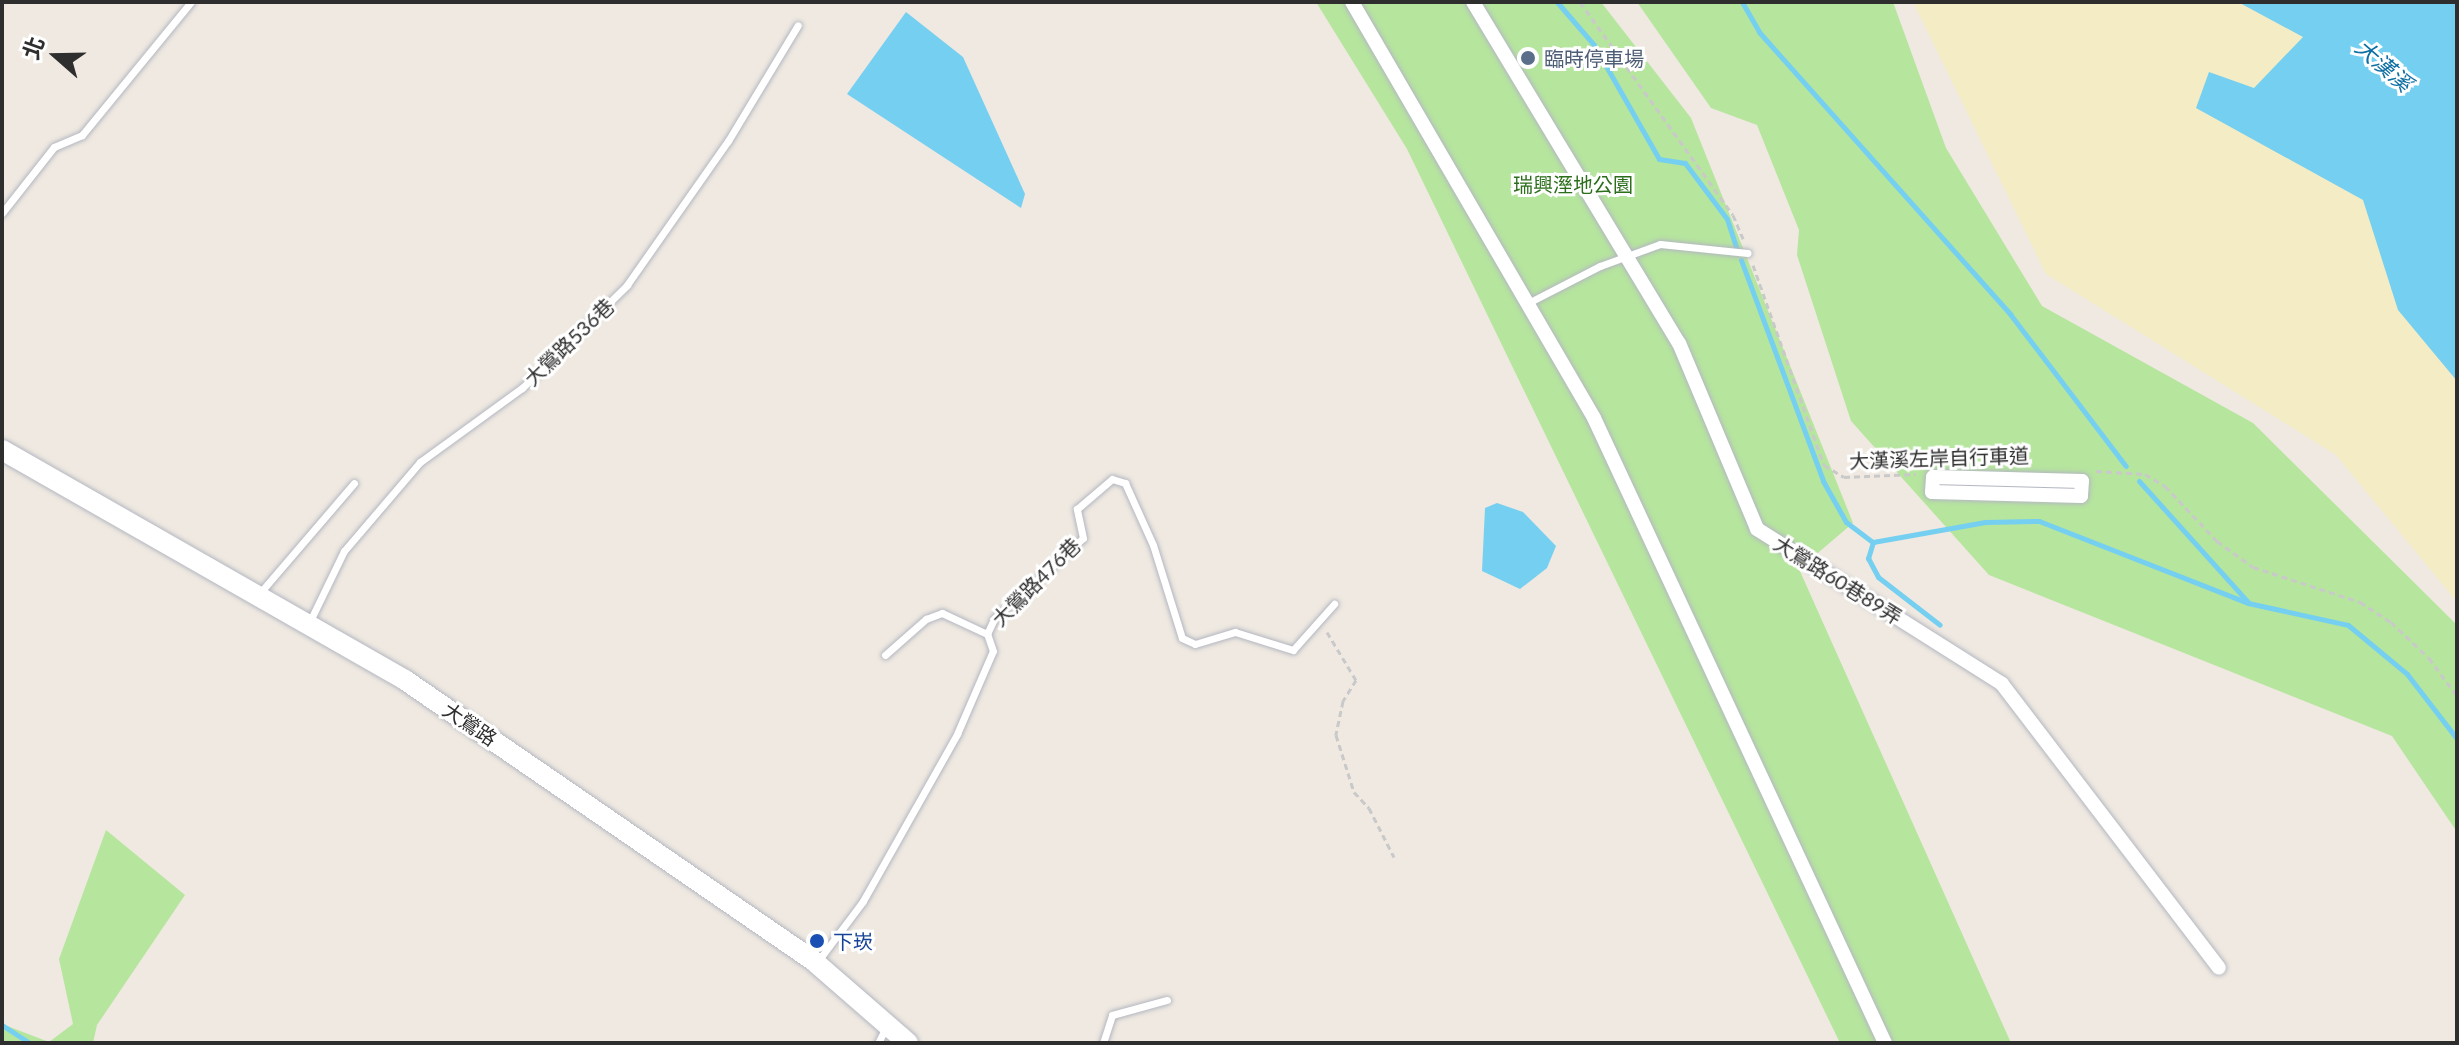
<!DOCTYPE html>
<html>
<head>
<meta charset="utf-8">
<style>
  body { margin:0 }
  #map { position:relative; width:2459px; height:1045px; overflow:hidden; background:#efe9e1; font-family:Lato,"Noto Sans TC",sans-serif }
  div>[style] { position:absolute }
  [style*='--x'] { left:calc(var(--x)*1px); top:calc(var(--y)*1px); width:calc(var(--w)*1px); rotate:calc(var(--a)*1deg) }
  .green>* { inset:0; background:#b6e59e }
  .sand>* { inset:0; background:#f3ecc5 }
  .water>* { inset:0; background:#75cff0 }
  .stream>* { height:5px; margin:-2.5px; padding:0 2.5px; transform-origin:2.5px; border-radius:2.5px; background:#75cff0 }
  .path>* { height:3px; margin-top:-1.5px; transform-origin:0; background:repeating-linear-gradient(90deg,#c9c9c9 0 6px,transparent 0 10px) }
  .roads { filter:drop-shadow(0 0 2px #b4b7c1) drop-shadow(0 0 2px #b4b7c1) }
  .lane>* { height:7px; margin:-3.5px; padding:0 3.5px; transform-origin:3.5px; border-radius:3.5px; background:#fff }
  .street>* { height:14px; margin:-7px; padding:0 7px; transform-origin:7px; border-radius:7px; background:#fff }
  .secondary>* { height:20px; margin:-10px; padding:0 10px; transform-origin:10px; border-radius:10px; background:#fff }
  .dots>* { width:22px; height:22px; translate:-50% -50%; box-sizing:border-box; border:4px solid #fff; border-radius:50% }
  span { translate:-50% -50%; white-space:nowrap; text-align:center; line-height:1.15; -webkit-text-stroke:6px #fff; paint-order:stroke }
  .service-label { font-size:20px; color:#4e5e75 }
  .left { translate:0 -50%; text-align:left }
  .park-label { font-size:20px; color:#2c6e1b }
  .street-label { font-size:20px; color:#2e2e2e }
  .transit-label { font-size:20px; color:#164399 }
  .water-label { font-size:22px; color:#0d6fa3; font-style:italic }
  .frame { position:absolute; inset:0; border:4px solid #2e2e2e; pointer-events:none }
  .north { position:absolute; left:16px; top:16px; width:80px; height:80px; -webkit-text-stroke:6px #fff; paint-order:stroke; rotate:290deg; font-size:22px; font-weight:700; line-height:32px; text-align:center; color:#2e2e2e }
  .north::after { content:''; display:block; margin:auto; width:28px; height:36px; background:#2e2e2e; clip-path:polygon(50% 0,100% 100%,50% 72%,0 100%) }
</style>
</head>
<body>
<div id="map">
  <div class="green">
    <i style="clip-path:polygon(1316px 2px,1601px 2px,1691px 118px,1853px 523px,1799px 569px,2011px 1043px,1840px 1043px,1407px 149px)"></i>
    <i style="clip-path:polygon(1637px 2px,1893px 2px,1946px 148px,2042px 306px,2253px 423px,2457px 625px,2457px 832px,2392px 736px,1989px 575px,1851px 421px,1797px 255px,1799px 230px,1757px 125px,1711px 108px)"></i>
    <i style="clip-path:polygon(106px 830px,185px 895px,97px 1025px,93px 1043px,2px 1043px,2px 1024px,49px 1042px,73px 1024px,59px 959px)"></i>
  </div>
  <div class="sand">
    <i style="clip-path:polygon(1913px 2px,2457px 2px,2457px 602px,2336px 455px,2046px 274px)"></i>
  </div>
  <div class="water">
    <i style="clip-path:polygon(2238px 2px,2457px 2px,2457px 381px,2398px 310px,2363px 200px,2196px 108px,2209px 72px,2254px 88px,2303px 37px)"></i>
    <i style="clip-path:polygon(906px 12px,963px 57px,1025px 194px,1021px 208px,847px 94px)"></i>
    <i style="clip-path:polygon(1497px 503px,1523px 512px,1556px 546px,1547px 568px,1520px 589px,1482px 571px,1485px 508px)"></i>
  </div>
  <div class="stream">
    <i style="--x:1557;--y:2;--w:57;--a:49.3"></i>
    <i style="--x:1594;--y:45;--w:131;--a:60.3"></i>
    <i style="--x:1659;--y:159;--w:26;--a:9"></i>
    <i style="--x:1685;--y:163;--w:70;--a:53.1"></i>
    <i style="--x:1727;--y:219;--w:32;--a:72"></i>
    <i style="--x:1742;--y:2;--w:34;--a:60"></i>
    <i style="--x:1759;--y:32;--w:378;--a:48.3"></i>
    <i style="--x:2010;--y:314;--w:191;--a:52.7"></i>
    <i style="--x:1741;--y:260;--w:236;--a:69.6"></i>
    <i style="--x:1823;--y:481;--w:47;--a:60.7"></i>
    <i style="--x:1846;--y:522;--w:34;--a:37"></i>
    <i style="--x:1873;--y:542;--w:114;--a:-10.1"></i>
    <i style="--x:1985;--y:522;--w:54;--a:-1.1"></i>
    <i style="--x:2039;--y:521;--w:225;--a:21.4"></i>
    <i style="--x:2248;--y:603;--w:102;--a:12.4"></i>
    <i style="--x:2348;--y:625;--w:77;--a:39.7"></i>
    <i style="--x:2407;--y:674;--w:82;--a:52.4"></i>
    <i style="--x:2139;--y:481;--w:163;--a:48"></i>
    <i style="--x:1873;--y:542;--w:17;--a:107"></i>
    <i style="--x:1868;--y:558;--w:21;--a:62"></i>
    <i style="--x:1878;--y:577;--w:78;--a:37.7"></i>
    <i style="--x:2;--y:1025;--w:33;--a:33"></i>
  </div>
  <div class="path">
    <i style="--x:1580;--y:2;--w:262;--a:54.3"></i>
    <i style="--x:1733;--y:215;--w:26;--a:67"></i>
    <i style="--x:1753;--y:265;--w:212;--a:70.5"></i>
    <i style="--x:1824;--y:465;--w:23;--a:31"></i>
    <i style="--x:1844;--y:477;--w:72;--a:-2.4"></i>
    <i style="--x:2096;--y:471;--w:49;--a:3.5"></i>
    <i style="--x:2145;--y:474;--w:23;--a:31"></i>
    <i style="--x:2165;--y:486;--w:76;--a:46.6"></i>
    <i style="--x:2217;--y:541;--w:44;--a:35.8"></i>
    <i style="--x:2253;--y:567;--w:113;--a:18.1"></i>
    <i style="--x:2360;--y:602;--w:37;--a:33"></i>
    <i style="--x:2391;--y:622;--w:52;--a:43.5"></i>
    <i style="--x:2429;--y:658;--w:47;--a:53.6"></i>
    <i style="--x:1327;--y:632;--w:56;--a:58.9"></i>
    <i style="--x:1356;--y:680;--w:25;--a:122"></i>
    <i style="--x:1343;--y:701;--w:35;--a:102"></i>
    <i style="--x:1336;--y:735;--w:60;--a:72.5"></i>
    <i style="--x:1354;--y:792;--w:22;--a:47"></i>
    <i style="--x:1369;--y:808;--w:55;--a:63"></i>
  </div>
  <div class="roads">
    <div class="lane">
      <i style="--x:2;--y:213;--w:84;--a:-51.8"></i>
      <i style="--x:54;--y:147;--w:30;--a:-23"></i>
      <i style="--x:82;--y:135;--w:172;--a:-50.7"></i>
      <i style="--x:1528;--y:303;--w:81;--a:-27.2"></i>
      <i style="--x:1600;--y:266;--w:64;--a:-20.1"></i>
      <i style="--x:1660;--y:244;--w:88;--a:5.8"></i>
      <i style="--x:259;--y:594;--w:146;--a:-49.4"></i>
      <i style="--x:310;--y:621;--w:78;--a:-64.1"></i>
      <i style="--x:344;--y:551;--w:117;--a:-49.5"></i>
      <i style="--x:420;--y:462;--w:126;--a:-36"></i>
      <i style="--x:522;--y:388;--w:147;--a:-44.4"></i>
      <i style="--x:627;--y:285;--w:176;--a:-55"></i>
      <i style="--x:728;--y:141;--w:135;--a:-58.9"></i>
      <i style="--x:885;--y:655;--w:55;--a:-41.3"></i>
      <i style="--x:926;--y:619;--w:17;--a:-21"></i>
      <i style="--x:942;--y:613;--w:50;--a:25"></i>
      <i style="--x:818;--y:961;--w:75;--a:-53.1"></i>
      <i style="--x:863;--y:901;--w:192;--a:-60.6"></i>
      <i style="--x:957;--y:734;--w:90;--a:-66.6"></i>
      <i style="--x:993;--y:651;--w:18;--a:-109"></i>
      <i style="--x:987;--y:634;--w:17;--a:-65"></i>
      <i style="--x:994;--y:619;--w:120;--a:-42.3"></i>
      <i style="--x:1083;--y:538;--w:30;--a:-102"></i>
      <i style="--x:1077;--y:509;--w:46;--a:-40.6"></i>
      <i style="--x:1112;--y:479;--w:14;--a:17"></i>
      <i style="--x:1125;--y:483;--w:68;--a:65.7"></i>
      <i style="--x:1153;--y:545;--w:97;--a:72.7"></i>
      <i style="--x:1182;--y:638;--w:14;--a:25"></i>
      <i style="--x:1195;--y:644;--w:42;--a:-16.7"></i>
      <i style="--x:1235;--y:632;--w:61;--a:17.2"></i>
      <i style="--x:1293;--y:650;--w:62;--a:-48.3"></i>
      <i style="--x:878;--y:1043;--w:18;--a:-63"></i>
      <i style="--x:1103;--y:1043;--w:29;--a:-72"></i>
      <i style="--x:1112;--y:1015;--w:57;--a:-15.3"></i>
    </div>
    <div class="street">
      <i style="--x:1352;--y:2;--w:481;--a:59.8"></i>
      <i style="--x:1594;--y:418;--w:689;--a:65.03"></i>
      <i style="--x:1473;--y:2;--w:398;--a:58.9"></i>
      <i style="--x:1679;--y:343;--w:202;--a:67.2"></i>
      <i style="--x:1757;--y:529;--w:290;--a:32.3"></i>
      <i style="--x:2002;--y:684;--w:357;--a:52.6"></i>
      <i style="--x:1933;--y:477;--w:149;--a:1.5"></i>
      <i style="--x:2082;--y:481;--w:15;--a:94"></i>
      <i style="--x:2081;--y:496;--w:149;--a:-178.5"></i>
      <i style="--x:1932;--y:492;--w:15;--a:-86"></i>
    </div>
    <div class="secondary">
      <i style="--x:2;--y:450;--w:464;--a:29.7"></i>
      <i style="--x:405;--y:680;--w:499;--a:34.5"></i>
      <i style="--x:816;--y:963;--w:122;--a:41"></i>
    </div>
  </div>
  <div class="dots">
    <i style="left:1528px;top:58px;background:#5c6f8a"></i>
    <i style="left:817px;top:941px;background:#1a4fb4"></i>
  </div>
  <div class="service-label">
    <span class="left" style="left:1544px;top:58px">臨時停車場</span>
  </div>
  <div class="park-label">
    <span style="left:1573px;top:184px">瑞興溼地公園</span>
  </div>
  <div class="street-label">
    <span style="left:569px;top:342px;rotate:-44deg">大鶯路536巷</span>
    <span style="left:1939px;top:458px;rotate:-2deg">大漢溪左岸自行車道</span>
    <span style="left:1838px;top:580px;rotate:32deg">大鶯路60巷89弄</span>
    <span style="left:1036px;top:582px;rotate:-45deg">大鶯路476巷</span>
    <span style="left:470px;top:724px;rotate:34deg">大鶯路</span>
  </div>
  <div class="transit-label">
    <span class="left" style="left:833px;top:941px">下崁</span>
  </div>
  <div class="water-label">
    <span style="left:2384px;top:65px;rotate:41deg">大漢溪</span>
  </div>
  <div class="frame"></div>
  <div class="north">北</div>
</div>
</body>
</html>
